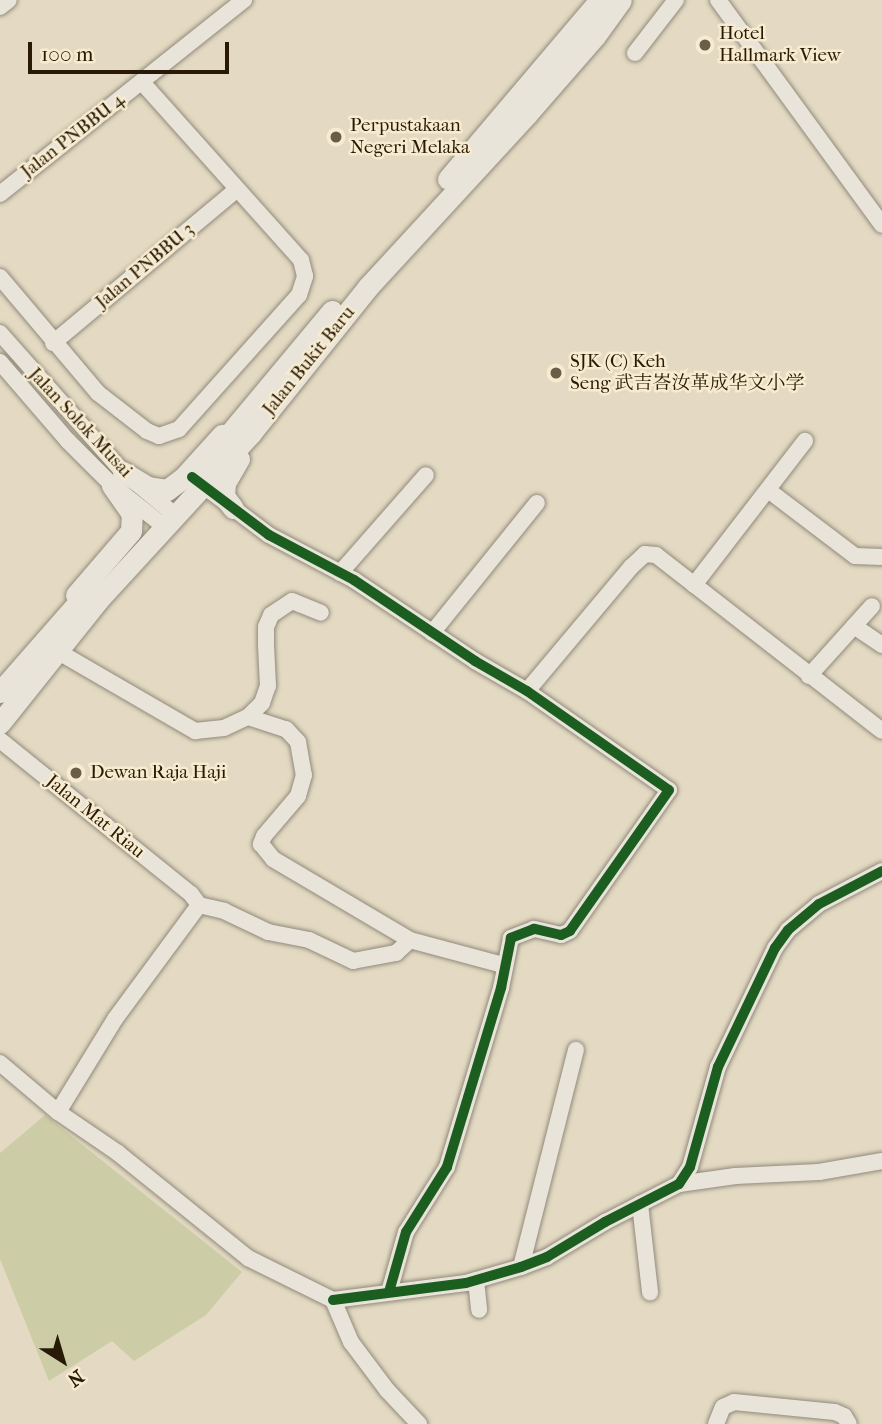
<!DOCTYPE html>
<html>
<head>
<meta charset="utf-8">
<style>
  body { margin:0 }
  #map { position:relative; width:882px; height:1424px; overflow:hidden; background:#e4dac3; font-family:"IM FELL French Canon","Noto Serif SC",serif }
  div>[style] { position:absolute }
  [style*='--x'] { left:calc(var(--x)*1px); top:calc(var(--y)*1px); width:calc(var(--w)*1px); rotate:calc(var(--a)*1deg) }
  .green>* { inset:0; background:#cccda7 }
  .roads { filter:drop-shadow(0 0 2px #918a7b) drop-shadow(0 0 2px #918a7b) }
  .minor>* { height:16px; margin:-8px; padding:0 8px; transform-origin:8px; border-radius:8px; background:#e9e4d9 }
  .secondary>* { height:21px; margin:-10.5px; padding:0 10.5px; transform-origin:10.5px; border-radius:10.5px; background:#e9e4d9 }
  .cycleway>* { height:10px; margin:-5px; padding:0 5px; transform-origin:5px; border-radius:5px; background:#1b5e20 }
  .dots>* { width:19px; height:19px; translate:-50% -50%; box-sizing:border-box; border:4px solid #f7ebd0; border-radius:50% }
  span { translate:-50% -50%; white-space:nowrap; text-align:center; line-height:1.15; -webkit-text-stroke:5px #f7ebd0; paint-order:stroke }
  .poi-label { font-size:19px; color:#281a07 }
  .left { translate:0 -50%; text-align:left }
  .street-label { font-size:19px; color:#281a07 }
  .north { position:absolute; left:28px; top:1326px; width:70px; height:70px; -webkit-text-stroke:5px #f7ebd0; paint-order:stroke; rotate:143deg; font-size:19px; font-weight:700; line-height:28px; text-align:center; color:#281a07 }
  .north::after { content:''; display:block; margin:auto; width:24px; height:32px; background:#281a07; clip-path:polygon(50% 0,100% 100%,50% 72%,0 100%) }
  .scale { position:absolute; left:28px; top:42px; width:201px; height:32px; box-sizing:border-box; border:4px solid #281a07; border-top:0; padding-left:9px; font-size:21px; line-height:24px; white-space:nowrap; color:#281a07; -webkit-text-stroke:5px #f7ebd0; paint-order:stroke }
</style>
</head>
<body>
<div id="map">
  <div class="green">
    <i style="clip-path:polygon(45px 1115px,242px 1272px,206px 1315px,134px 1361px,112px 1341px,49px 1381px,0 1259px,0 1153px)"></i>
  </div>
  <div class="roads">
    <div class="minor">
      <i style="--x:718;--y:0;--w:278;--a:53.9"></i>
      <i style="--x:0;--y:7;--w:11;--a:-38"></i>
      <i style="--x:635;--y:53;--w:67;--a:-52.3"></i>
      <i style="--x:0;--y:194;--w:312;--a:-38.5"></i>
      <i style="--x:0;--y:277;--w:152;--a:49.8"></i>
      <i style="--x:98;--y:393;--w:62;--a:37.8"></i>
      <i style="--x:147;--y:431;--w:13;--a:23"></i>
      <i style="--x:159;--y:436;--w:21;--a:-19"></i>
      <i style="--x:179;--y:429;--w:180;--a:-48.2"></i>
      <i style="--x:299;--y:295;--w:20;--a:-72"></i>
      <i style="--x:305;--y:276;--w:16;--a:-104"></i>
      <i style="--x:301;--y:260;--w:239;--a:-131.8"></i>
      <i style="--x:0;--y:333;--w:186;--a:48.5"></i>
      <i style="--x:123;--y:472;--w:67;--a:39.6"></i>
      <i style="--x:53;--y:343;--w:240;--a:-39.9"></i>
      <i style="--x:0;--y:362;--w:104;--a:49.3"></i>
      <i style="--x:68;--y:441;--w:62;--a:45"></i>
      <i style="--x:112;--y:485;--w:68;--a:38.4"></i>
      <i style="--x:196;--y:480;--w:91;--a:37"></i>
      <i style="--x:269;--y:535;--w:96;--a:27.9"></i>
      <i style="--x:354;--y:580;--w:146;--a:33.8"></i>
      <i style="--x:475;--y:661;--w:60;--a:30"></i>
      <i style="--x:527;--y:691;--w:173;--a:34.9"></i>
      <i style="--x:669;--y:790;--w:172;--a:125.1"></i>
      <i style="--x:570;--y:931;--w:10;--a:156"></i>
      <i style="--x:561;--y:935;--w:28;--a:-167"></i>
      <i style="--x:534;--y:929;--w:25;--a:159"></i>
      <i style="--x:511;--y:938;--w:51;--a:101.3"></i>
      <i style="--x:501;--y:988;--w:187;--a:106.8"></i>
      <i style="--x:447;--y:1167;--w:77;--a:122.2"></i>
      <i style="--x:406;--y:1232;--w:62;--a:105.8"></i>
      <i style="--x:768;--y:490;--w:109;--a:37.2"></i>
      <i style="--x:855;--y:556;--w:27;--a:2"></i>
      <i style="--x:340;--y:573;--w:130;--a:-48.7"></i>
      <i style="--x:694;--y:585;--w:182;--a:-52.4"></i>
      <i style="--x:854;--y:626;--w:34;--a:34"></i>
      <i style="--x:432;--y:633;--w:167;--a:-51.1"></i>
      <i style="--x:57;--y:651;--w:160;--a:30.1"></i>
      <i style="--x:195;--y:731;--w:29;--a:-6"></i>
      <i style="--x:224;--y:728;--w:26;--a:-25"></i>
      <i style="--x:248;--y:717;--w:40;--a:18"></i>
      <i style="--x:286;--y:729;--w:18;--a:47"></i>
      <i style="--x:298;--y:742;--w:34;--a:80"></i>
      <i style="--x:304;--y:775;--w:22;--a:106"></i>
      <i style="--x:298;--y:796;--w:52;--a:130.4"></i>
      <i style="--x:264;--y:836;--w:9;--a:111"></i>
      <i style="--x:261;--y:844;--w:19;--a:51"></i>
      <i style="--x:273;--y:859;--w:159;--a:30.6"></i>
      <i style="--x:410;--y:940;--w:96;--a:15"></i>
      <i style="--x:809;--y:676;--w:94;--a:-48"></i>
      <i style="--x:527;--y:691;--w:162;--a:-50"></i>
      <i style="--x:631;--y:567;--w:19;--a:-43"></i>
      <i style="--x:645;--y:554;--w:11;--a:5"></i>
      <i style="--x:656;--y:555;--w:286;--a:37.9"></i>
      <i style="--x:248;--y:717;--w:20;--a:-45"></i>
      <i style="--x:262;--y:703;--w:18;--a:-71"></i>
      <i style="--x:268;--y:686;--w:41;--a:-92.8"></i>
      <i style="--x:266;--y:645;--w:18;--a:-90"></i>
      <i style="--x:266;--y:627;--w:13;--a:-67"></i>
      <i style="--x:271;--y:615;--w:25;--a:-34"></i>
      <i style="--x:292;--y:601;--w:31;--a:22"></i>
      <i style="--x:0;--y:740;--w:245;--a:38.9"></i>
      <i style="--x:191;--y:894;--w:14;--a:54"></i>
      <i style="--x:0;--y:1063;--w:76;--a:40.2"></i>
      <i style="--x:58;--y:1112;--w:73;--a:34.3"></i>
      <i style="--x:118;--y:1153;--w:167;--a:38.9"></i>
      <i style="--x:248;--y:1258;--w:95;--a:26.3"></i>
      <i style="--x:333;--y:1300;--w:46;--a:66.8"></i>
      <i style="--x:351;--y:1342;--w:60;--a:53.1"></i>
      <i style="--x:387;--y:1390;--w:47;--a:46.7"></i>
      <i style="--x:58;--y:1112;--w:109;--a:-58.5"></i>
      <i style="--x:115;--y:1019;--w:142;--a:-53.6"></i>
      <i style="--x:199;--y:905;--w:26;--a:13"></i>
      <i style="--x:224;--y:911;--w:49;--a:25.5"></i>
      <i style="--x:268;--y:932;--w:42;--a:11"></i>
      <i style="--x:309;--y:940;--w:49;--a:25.5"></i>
      <i style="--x:353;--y:961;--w:44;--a:-10.5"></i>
      <i style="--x:396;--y:953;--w:19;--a:-43"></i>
      <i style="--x:679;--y:1184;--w:57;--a:-8.1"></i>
      <i style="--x:735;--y:1176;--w:84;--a:-2.7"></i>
      <i style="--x:819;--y:1172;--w:64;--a:-9.9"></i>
      <i style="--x:640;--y:1204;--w:89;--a:83.5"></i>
      <i style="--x:521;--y:1267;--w:224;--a:-75.8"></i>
      <i style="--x:476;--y:1280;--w:30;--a:84"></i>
      <i style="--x:333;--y:1300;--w:134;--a:-7.3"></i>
      <i style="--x:466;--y:1283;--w:57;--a:-16.2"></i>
      <i style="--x:521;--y:1267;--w:28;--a:-21"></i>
      <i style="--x:547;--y:1257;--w:68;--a:-31.1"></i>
      <i style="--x:605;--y:1222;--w:83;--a:-27.2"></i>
      <i style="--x:679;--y:1184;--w:20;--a:-57"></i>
      <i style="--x:690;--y:1167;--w:104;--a:-74.4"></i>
      <i style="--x:718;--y:1067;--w:132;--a:-64.4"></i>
      <i style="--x:775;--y:948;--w:22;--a:-54"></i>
      <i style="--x:788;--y:930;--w:40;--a:-40"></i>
      <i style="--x:819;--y:904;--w:71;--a:-27.6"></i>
      <i style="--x:716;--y:1424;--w:18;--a:-68"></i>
      <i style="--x:723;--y:1407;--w:12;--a:-24"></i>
      <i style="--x:734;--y:1402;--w:101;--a:5.7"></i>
      <i style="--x:835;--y:1412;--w:10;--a:24"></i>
      <i style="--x:844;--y:1416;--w:9;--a:58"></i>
    </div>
    <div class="secondary">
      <i style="--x:448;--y:179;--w:235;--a:-49.7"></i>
      <i style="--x:216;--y:450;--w:181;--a:-50.2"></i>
      <i style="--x:123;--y:472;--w:29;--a:31"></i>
      <i style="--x:148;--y:487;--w:19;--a:9"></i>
      <i style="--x:167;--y:490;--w:21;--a:-37"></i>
      <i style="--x:184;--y:477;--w:57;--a:-47.9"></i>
      <i style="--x:233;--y:508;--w:15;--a:-127"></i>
      <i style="--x:224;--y:496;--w:13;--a:-86"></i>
      <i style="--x:225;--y:483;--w:28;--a:-60"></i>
      <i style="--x:76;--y:595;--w:84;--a:-49.3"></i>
      <i style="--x:131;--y:531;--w:17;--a:-87"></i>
      <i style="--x:132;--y:514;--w:35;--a:-125"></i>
      <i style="--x:0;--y:692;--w:138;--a:-48.8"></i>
      <i style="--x:0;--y:723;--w:159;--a:-51.4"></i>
      <i style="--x:99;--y:599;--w:225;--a:-47.5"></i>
      <i style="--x:251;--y:433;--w:187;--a:-51.3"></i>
      <i style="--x:368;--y:287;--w:235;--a:-47.4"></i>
      <i style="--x:527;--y:114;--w:103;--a:-48.9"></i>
      <i style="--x:595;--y:36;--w:44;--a:-54.2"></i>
    </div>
  </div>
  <div class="cycleway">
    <i style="--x:192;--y:477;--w:96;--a:37"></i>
    <i style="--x:269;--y:535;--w:96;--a:27.9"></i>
    <i style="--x:354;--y:580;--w:146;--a:33.8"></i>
    <i style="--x:475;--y:661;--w:60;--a:30"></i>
    <i style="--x:527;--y:691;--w:173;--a:34.9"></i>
    <i style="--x:669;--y:790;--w:172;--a:125.1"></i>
    <i style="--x:570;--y:931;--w:10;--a:156"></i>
    <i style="--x:561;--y:935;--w:28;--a:-167"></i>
    <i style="--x:534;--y:929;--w:25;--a:159"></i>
    <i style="--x:511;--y:938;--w:51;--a:101.3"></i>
    <i style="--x:501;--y:988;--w:187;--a:106.8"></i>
    <i style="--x:447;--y:1167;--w:77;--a:122.2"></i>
    <i style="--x:406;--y:1232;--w:62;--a:105.8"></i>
    <i style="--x:333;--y:1300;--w:134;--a:-7.3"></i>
    <i style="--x:466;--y:1283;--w:57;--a:-16.2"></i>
    <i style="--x:521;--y:1267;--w:28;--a:-21"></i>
    <i style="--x:547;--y:1257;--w:68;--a:-31.1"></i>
    <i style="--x:605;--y:1222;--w:83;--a:-27.2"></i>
    <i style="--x:679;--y:1184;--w:20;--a:-57"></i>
    <i style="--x:690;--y:1167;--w:104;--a:-74.4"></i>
    <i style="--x:718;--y:1067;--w:132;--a:-64.4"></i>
    <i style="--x:775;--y:948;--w:22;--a:-54"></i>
    <i style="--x:788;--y:930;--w:40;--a:-40"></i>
    <i style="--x:819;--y:904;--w:71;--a:-27.6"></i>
  </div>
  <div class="dots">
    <i style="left:705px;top:45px;background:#6a5d49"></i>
    <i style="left:336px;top:137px;background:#6a5d49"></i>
    <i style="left:556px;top:373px;background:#6a5d49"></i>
    <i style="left:76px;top:773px;background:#6a5d49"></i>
  </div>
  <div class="poi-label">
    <span class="left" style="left:719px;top:45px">Hotel<br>Hallmark View</span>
    <span class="left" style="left:350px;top:137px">Perpustakaan<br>Negeri Melaka</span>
    <span class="left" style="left:570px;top:373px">SJK (C) Keh<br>Seng 武吉峇汝革成华文小学</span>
    <span class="left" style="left:90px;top:773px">Dewan Raja Haji</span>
  </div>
  <div class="street-label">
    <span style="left:73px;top:136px;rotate:-38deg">Jalan PNBBU 4</span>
    <span style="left:145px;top:266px;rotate:-40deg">Jalan PNBBU 3</span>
    <span style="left:309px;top:361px;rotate:-51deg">Jalan Bukit Baru</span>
    <span style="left:80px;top:423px;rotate:47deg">Jalan Solok Musai</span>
    <span style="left:95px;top:817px;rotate:39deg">Jalan Mat Riau</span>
  </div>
  <div class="north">N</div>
  <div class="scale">100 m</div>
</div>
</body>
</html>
